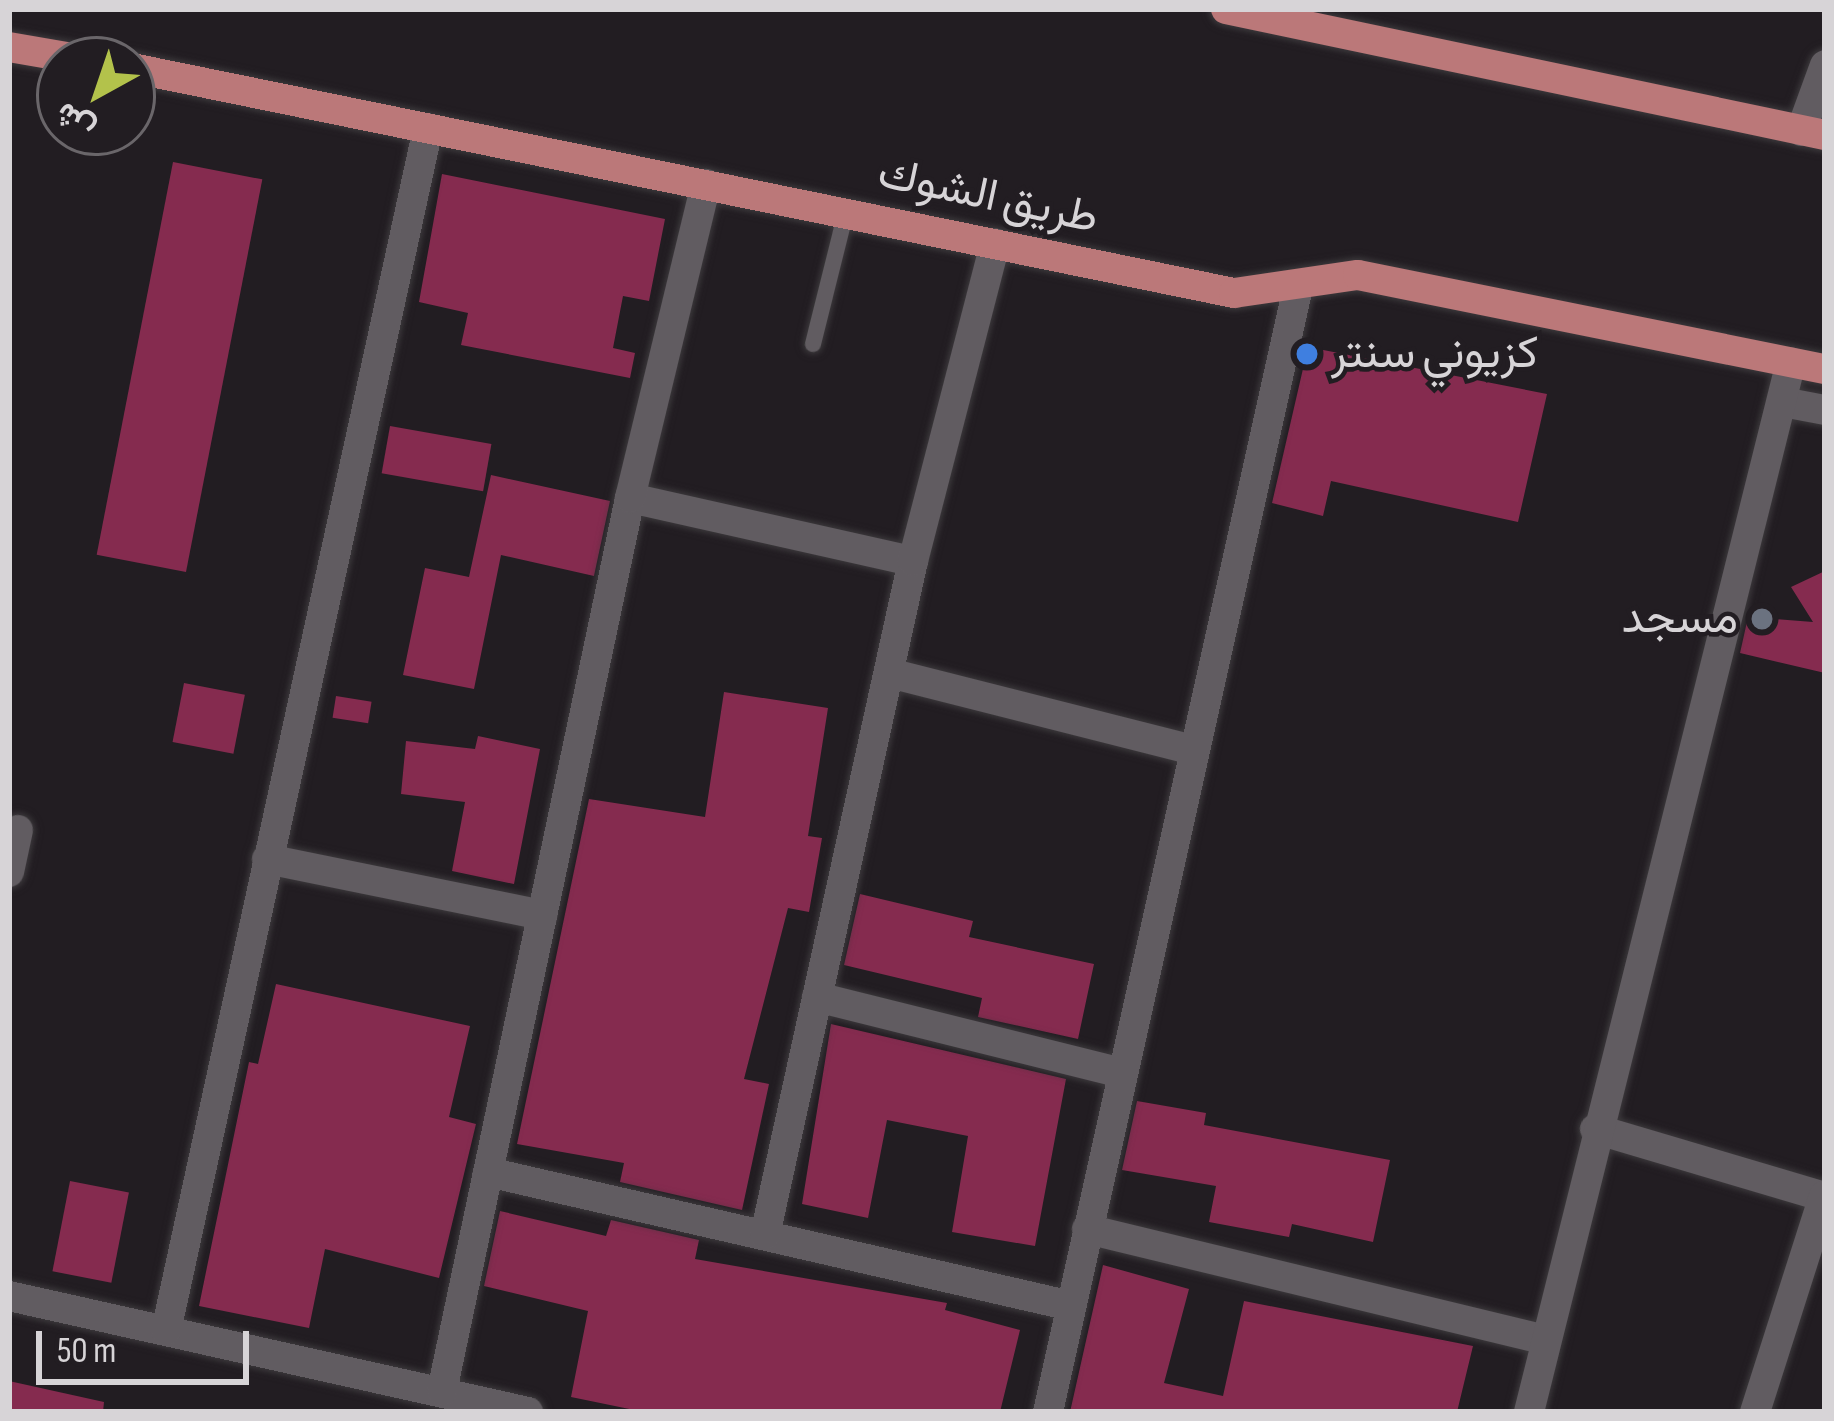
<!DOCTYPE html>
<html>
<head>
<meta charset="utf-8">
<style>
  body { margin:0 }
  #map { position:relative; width:1834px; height:1421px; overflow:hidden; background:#221d22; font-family:"Sofia Sans Condensed",Vazirmatn,sans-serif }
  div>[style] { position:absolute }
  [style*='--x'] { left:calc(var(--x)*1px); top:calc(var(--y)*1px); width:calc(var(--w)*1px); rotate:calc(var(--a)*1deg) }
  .building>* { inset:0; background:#852b4f; transform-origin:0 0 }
  .roads { filter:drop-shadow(0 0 3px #3c393c) drop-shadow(0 0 3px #3c393c) }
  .lane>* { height:16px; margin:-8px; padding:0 8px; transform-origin:8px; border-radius:8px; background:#615c61 }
  .street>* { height:30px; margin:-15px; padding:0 15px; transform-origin:15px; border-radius:15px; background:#615c61 }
  .primary>* { height:30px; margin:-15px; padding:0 15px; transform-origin:15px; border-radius:15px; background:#bb7879 }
  .dots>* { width:33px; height:33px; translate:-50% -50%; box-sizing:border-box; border:6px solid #221d22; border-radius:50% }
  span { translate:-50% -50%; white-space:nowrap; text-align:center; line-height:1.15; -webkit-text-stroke:9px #221d22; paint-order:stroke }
  .street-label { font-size:45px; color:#d7d4d7 }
  .poi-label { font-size:45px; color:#d7d4d7 }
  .left { translate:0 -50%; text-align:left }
  .right { translate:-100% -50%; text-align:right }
  .frame { position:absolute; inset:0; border:12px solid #d7d4d7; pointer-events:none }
  .north { position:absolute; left:36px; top:36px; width:120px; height:120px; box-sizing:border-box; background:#221d22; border:3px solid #6a666a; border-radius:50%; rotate:220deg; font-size:33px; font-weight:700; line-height:48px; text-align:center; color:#d7d4d7 }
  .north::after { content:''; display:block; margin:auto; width:42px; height:54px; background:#b3c24b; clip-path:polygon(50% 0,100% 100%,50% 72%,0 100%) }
  .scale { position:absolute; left:36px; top:1331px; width:213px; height:54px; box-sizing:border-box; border:6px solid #d7d4d7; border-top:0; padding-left:15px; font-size:36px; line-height:42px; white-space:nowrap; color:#d7d4d7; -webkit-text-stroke:9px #221d22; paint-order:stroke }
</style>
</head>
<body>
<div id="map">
  <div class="building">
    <i style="left:173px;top:162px;width:91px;height:400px;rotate:11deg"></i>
    <i style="clip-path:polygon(442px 174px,665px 219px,649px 301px,623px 296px,613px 348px,635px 353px,630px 378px,461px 345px,468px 313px,419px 302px)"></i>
    <i style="clip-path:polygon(1308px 347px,1547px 394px,1518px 522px,1331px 481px,1323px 516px,1272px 503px)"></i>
    <i style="left:390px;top:426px;width:103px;height:48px;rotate:10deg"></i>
    <i style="clip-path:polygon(491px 475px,610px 501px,594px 576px,501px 555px,474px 689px,403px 675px,425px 568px,469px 577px)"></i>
    <i style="clip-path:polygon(1825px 571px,1825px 673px,1740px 653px,1748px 617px,1813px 622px,1791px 587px)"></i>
    <i style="left:184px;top:683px;width:62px;height:60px;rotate:11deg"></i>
    <i style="clip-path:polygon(724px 692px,828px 708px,808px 836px,822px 838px,809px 912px,788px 908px,744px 1079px,769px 1084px,742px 1210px,620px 1182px,624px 1163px,517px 1144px,589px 799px,705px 817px)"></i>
    <i style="left:336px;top:696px;width:36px;height:22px;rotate:9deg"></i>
    <i style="clip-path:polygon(478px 736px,540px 749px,514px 884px,452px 871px,465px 802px,401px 794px,406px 741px,475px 749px)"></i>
    <i style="clip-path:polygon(860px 894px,973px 921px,969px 937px,1094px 964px,1078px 1039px,978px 1017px,982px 998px,844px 965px)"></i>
    <i style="clip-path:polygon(276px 984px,470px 1026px,449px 1117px,476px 1124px,439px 1278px,325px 1249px,309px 1328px,199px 1306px,249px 1062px,258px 1064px)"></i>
    <i style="clip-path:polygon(831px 1024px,1066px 1079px,1035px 1246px,952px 1232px,968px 1136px,887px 1120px,868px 1218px,802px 1204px)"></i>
    <i style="clip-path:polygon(1137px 1101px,1206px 1113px,1204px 1125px,1390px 1160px,1373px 1242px,1292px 1224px,1289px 1237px,1209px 1222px,1216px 1186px,1122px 1170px)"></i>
    <i style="left:70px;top:1181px;width:60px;height:92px;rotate:11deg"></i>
    <i style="clip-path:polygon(500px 1211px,606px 1236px,611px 1220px,699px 1240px,695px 1259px,947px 1303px,945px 1310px,1020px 1330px,1000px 1412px,644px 1412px,571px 1397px,588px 1311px,484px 1286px)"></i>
    <i style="clip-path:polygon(1103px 1265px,1189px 1289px,1164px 1383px,1223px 1396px,1244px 1301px,1473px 1346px,1457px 1412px,1070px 1412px)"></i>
    <i style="clip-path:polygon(9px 1381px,104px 1402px,103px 1412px,9px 1412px)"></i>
  </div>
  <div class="roads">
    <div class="lane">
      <i style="--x:813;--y:344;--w:136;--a:-76"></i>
    </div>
    <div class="street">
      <i style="--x:1801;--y:131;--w:70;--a:-70"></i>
      <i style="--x:1783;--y:402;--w:43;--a:10.8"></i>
      <i style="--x:630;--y:498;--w:290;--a:12.6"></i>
      <i style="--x:889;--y:673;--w:310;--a:14.2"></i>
      <i style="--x:267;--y:859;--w:281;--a:11.5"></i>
      <i style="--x:9;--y:872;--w:43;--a:-77.9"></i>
      <i style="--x:817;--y:997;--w:313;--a:14"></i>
      <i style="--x:1595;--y:1129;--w:240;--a:16.5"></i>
      <i style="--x:488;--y:1172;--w:598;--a:12.94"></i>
      <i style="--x:1087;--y:1229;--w:472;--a:13.6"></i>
      <i style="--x:765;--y:1235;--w:690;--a:-77.62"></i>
      <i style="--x:913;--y:561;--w:328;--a:-75.5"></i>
      <i style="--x:9;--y:1296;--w:532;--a:12.6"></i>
      <i style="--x:166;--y:1331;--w:1231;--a:-77.71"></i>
      <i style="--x:442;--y:1391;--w:913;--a:-78.11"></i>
      <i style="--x:630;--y:498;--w:323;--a:-76.4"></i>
      <i style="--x:1048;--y:1412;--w:1152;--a:-77.47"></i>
      <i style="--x:1529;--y:1412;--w:1082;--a:-75.99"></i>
      <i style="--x:1755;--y:1412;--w:227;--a:-72.3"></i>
    </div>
    <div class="primary">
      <i style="--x:1226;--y:9;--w:612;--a:11.88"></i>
      <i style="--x:9;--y:47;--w:76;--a:9.8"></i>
      <i style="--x:132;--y:68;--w:1125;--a:11.54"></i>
      <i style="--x:1234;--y:293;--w:125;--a:-8.3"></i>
      <i style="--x:1358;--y:275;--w:476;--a:11.4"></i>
    </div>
  </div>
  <div class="dots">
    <i style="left:1307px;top:354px;background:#3f7fe0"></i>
    <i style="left:1762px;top:619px;background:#6b7280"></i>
  </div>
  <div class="street-label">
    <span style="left:988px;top:196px;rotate:12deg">طريق الشوك</span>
  </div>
  <div class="poi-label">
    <span class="left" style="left:1331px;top:354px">كزيوني سنتر</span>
    <span class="right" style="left:1738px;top:619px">مسجد</span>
  </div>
  <div class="frame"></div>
  <div class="north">ش</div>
  <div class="scale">50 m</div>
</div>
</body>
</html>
